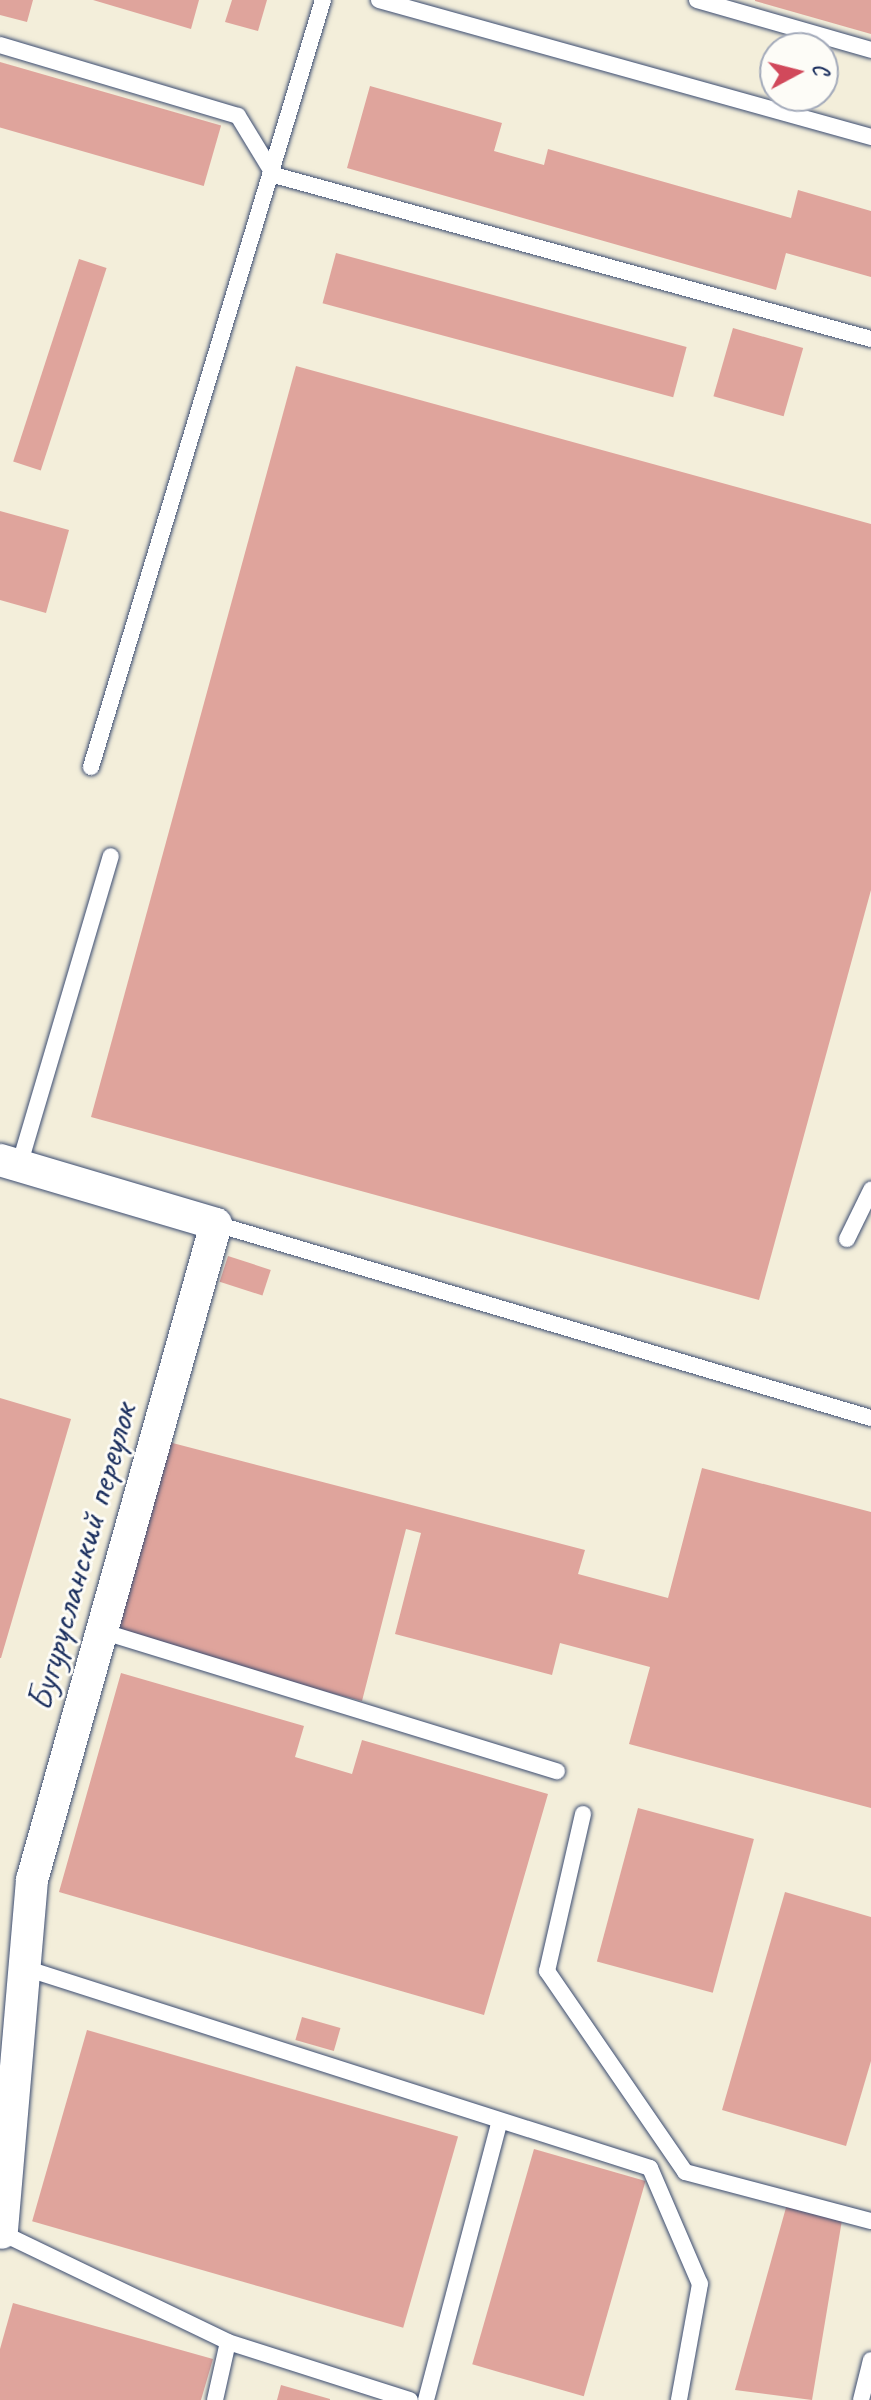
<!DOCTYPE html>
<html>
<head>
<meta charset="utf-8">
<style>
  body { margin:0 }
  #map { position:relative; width:871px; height:2400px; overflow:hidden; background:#f3eeda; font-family:Caveat,sans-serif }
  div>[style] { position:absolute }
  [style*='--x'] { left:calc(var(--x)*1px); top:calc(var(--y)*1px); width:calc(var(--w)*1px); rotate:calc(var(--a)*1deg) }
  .building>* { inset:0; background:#dfa49c; transform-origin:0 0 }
  .roads { filter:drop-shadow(0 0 2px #3b4c71) drop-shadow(0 0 2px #3b4c71) }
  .service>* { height:16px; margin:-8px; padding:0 8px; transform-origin:8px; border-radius:8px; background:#fff }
  .minor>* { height:32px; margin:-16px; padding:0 16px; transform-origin:16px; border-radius:16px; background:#fff }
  span { translate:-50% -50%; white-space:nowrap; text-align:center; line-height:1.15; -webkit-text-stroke:6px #fdfcf7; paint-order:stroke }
  .street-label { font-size:38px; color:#1b2f5e }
  .north { position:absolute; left:759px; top:32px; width:80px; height:80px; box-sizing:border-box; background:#fdfcf7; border:2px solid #a3aaba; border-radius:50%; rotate:83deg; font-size:22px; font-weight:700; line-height:32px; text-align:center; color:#1b2f5e }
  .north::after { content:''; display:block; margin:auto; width:28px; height:36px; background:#d1495b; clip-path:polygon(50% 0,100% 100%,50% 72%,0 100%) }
</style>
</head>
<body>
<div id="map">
  <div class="building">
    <i style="clip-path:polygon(0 0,33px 0,27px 22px,0 15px)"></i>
    <i style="clip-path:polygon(93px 0,199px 0,191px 29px)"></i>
    <i style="clip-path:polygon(232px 0,267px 0,258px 31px,225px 22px)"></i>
    <i style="clip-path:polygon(755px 0,871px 0,871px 34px,755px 1px)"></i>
    <i style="left:0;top:62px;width:230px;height:63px;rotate:16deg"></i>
    <i style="clip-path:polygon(370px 86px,502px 123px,494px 151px,544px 165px,548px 149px,791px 218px,798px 190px,871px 211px,871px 277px,786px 253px,776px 290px,347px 168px)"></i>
    <i style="left:336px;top:253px;width:363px;height:52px;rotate:15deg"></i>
    <i style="left:79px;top:259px;width:29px;height:213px;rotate:18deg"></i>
    <i style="left:733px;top:328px;width:73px;height:71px;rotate:16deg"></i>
    <i style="clip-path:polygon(296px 366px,871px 524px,871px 890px,759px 1300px,91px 1117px)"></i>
    <i style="clip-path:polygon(0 511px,69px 530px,46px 613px,0 600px)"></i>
    <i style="left:228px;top:1256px;width:45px;height:27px;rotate:18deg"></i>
    <i style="clip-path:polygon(0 1398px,71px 1419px,1px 1658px,0 1658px)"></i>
    <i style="clip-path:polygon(161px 1440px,585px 1550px,578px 1574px,668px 1598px,702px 1468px,871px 1512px,871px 1808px,629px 1744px,650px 1667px,560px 1643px,552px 1675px,395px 1634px,421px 1533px,406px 1529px,362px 1701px,110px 1636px)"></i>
    <i style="clip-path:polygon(121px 1673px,304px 1726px,295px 1757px,352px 1774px,362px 1740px,548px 1794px,484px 2015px,59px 1892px)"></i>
    <i style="left:638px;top:1808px;width:120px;height:159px;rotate:15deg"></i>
    <i style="clip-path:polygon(785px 1892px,871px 1917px,871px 2061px,846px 2146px,722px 2110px)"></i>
    <i style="left:302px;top:2017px;width:40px;height:24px;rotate:16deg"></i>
    <i style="left:87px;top:2030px;width:386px;height:199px;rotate:16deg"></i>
    <i style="left:534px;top:2149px;width:116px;height:224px;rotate:16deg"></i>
    <i style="clip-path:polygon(787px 2204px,842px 2220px,812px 2400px,735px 2390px)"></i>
    <i style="clip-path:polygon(13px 2303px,213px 2359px,201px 2400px,0 2400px,0 2349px)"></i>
    <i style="clip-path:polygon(281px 2385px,330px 2399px,330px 2400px,277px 2400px)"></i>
  </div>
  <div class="roads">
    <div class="service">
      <i style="--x:379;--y:0;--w:511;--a:15.56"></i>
      <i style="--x:697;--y:0;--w:181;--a:16"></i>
      <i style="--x:0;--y:45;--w:248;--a:16.6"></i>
      <i style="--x:238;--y:116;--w:69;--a:58.6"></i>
      <i style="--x:274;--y:175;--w:619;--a:15.36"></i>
      <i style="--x:91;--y:767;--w:801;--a:-73.17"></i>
      <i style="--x:19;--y:1166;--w:323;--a:-73.5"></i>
      <i style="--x:216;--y:1224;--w:683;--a:16.5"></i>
      <i style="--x:847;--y:1239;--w:55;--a:-63.9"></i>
      <i style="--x:101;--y:1631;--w:477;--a:17.1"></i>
      <i style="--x:583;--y:1814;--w:161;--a:102.9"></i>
      <i style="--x:547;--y:1971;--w:244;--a:55.5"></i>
      <i style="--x:685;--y:2172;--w:192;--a:14.8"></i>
      <i style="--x:28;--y:1969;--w:653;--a:17.74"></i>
      <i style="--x:650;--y:2168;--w:126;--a:66.7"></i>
      <i style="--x:700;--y:2284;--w:118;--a:100.3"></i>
      <i style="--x:0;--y:2239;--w:6;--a:-72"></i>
      <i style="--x:2;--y:2233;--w:251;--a:25.7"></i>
      <i style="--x:228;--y:2342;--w:191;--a:17.7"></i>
      <i style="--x:215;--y:2400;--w:59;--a:-77.4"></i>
      <i style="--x:426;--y:2400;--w:285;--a:-75.2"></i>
      <i style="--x:861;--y:2400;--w:41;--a:-76"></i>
    </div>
    <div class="minor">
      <i style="--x:0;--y:1160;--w:225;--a:16.5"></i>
      <i style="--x:216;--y:1224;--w:681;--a:105.67"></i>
      <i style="--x:32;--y:1880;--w:354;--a:94.9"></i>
    </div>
  </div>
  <div class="street-label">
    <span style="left:81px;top:1557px;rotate:-74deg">Бугурусланский переулок</span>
  </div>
  <div class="north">С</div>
</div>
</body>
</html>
